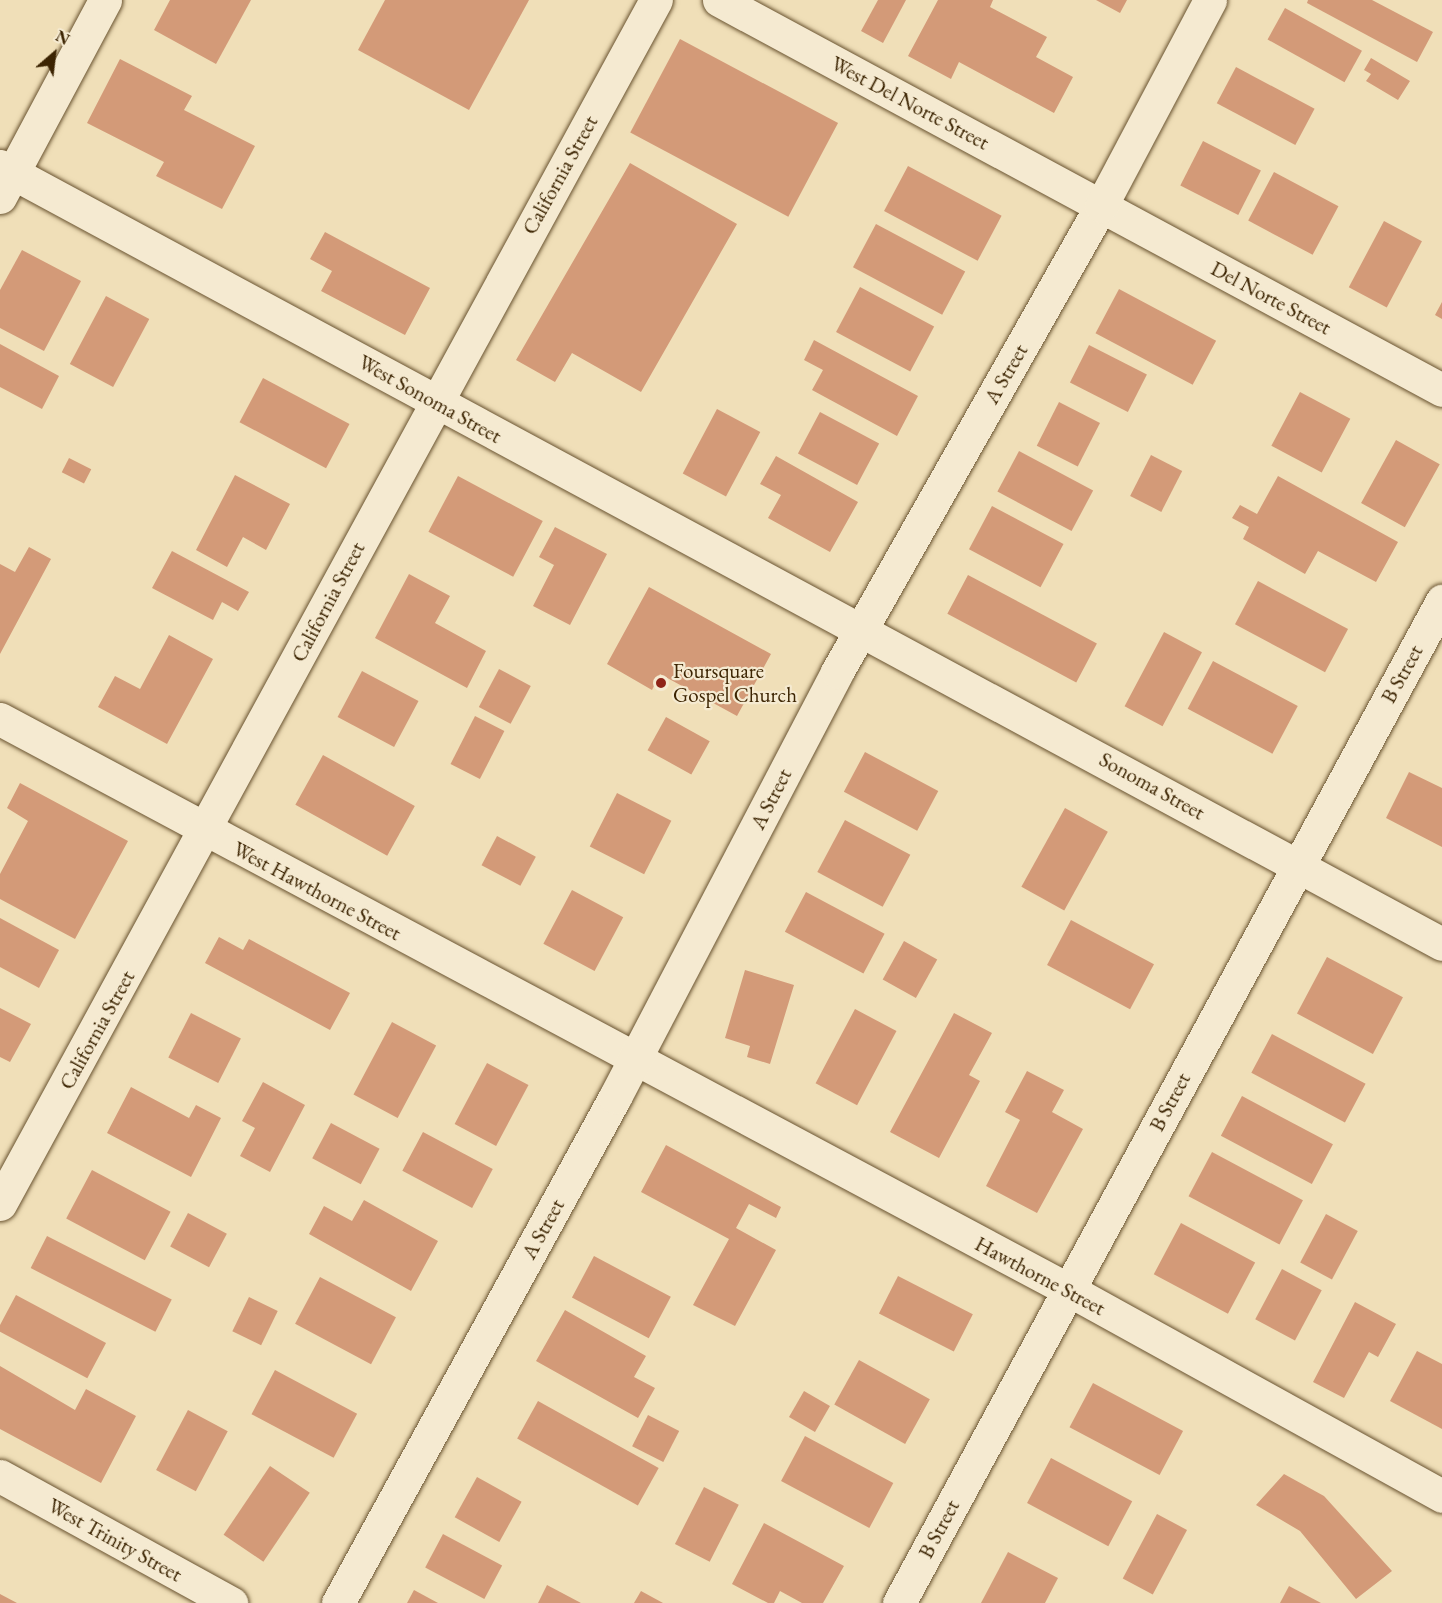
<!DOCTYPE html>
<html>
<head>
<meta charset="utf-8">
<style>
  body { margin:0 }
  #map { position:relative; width:1442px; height:1603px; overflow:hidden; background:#f0dfb8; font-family:"EB Garamond",serif }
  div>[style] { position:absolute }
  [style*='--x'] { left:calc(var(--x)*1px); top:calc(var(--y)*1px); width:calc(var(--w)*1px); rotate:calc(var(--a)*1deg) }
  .building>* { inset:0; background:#d39a78; transform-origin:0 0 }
  .roads { filter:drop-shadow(0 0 2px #695330) drop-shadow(0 0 2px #695330) }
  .minor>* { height:33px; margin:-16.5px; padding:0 16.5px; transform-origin:16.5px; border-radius:16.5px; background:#f5ead1 }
  .dots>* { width:16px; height:16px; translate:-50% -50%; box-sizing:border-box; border:3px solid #f5ead1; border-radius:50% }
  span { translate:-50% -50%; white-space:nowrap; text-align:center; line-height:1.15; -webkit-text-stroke:4.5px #f5ead1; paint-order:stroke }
  .street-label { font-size:21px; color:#3c2402 }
  .poi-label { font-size:21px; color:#3c2402 }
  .left { translate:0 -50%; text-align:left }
  .north { position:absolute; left:24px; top:24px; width:60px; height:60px; -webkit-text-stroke:4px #f5ead1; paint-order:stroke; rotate:28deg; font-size:16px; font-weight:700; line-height:24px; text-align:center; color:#3c2402 }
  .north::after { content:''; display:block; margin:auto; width:21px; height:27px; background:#3c2402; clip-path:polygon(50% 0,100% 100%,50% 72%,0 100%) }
</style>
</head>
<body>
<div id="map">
  <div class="building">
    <i style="clip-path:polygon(170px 0,251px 0,216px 64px,154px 30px)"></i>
    <i style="clip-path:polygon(385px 0,529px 0,469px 110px,358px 50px)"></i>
    <i style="clip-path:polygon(878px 0,906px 0,883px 43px,861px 31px)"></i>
    <i style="clip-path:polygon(938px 0,993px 0,990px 7px,1047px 37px,1036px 57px,1073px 77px,1054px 113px,959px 62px,951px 79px,908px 56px)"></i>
    <i style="clip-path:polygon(1096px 0,1127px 0,1120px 13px)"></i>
    <i style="clip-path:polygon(1308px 0,1372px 0,1433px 32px,1417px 62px,1307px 3px)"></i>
    <i style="left:1285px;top:8px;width:88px;height:36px;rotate:29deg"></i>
    <i style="left:680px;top:39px;width:179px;height:106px;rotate:28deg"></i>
    <i style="clip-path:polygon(1371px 58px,1410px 81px,1398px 100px,1366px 81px,1371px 74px,1364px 70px)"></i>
    <i style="clip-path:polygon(120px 59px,192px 96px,184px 110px,255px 146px,222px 209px,156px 176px,164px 162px,87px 123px)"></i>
    <i style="left:1236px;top:67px;width:89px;height:41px;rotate:28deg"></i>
    <i style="left:1203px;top:141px;width:65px;height:50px;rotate:27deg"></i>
    <i style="clip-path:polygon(630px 163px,737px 224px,641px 392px,572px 353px,555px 382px,516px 360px)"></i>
    <i style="left:908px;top:166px;width:106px;height:51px;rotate:28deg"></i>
    <i style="left:1274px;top:172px;width:73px;height:55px;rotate:28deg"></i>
    <i style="left:1384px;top:221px;width:43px;height:75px;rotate:28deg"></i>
    <i style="left:876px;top:224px;width:101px;height:49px;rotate:28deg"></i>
    <i style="clip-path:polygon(325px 232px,430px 288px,405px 335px,321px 291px,332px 271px,310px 259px)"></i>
    <i style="clip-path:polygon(22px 250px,81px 281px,44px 351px,0 328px,0 290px)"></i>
    <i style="left:860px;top:287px;width:84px;height:51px;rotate:28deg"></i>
    <i style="left:1119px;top:289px;width:110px;height:50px;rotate:28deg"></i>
    <i style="left:106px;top:296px;width:49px;height:77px;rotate:28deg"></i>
    <i style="clip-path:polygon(1442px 302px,1442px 319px,1435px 315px)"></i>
    <i style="clip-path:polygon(814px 340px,918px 396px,897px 436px,812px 390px,823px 370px,804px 360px)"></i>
    <i style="clip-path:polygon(0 344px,59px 376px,42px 409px,0 387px)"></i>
    <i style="left:1089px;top:345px;width:65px;height:42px;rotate:27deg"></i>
    <i style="left:263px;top:378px;width:98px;height:50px;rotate:28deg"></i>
    <i style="left:1300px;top:392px;width:57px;height:61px;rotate:28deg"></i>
    <i style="left:1059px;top:402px;width:46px;height:49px;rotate:27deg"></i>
    <i style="left:717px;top:409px;width:49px;height:73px;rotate:28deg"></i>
    <i style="left:820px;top:412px;width:67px;height:47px;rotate:28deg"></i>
    <i style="left:1396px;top:440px;width:50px;height:72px;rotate:29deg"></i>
    <i style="left:1019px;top:451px;width:84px;height:46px;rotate:28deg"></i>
    <i style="left:1151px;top:455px;width:35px;height:46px;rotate:27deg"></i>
    <i style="clip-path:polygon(776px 456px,858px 502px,830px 552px,768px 518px,781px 495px,760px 484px)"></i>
    <i style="left:69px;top:458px;width:25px;height:16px;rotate:27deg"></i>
    <i style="clip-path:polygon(235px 475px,290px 504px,266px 550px,243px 537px,227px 567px,196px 550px)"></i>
    <i style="left:458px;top:476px;width:96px;height:63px;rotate:28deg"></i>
    <i style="clip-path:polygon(1278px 476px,1398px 542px,1376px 582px,1318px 551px,1305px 574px,1243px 539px,1249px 527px,1232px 518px,1240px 505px,1257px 514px)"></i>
    <i style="left:992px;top:506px;width:81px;height:49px;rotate:28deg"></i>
    <i style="clip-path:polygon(555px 527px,607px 554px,570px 625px,533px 606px,554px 565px,539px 557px)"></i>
    <i style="clip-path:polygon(29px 547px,51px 559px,0 654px,0 564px,15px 572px)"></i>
    <i style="clip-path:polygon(172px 551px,249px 592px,238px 611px,222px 602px,213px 620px,152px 588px)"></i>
    <i style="clip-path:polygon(409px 574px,450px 596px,435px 623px,486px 651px,467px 688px,375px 638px)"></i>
    <i style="left:968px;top:575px;width:146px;height:44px;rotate:28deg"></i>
    <i style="left:1258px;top:581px;width:102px;height:49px;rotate:28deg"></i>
    <i style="clip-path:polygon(649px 587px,771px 654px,737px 716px,660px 674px,652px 690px,607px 664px)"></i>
    <i style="left:1164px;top:632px;width:43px;height:84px;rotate:28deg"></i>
    <i style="clip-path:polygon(169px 635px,213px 659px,167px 744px,98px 707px,115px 676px,140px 689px)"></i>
    <i style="left:1213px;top:661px;width:96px;height:54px;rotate:28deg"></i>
    <i style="left:499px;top:669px;width:36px;height:43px;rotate:28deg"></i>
    <i style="left:362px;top:671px;width:64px;height:52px;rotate:28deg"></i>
    <i style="left:475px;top:716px;width:33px;height:54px;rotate:27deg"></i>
    <i style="left:666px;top:717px;width:50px;height:38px;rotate:29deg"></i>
    <i style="left:865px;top:752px;width:83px;height:45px;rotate:28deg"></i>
    <i style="left:323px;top:755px;width:105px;height:57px;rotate:29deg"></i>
    <i style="clip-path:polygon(1409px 772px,1442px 788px,1442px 847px,1386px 818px)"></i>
    <i style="clip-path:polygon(20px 783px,128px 841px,75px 939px,0 899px,0 874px,28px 821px,7px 808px)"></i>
    <i style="left:617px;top:793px;width:61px;height:60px;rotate:27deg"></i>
    <i style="left:1065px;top:808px;width:49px;height:90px;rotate:29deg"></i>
    <i style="left:845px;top:820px;width:74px;height:59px;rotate:28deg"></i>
    <i style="left:497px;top:836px;width:44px;height:33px;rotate:28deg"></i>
    <i style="left:572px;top:890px;width:58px;height:61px;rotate:28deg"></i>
    <i style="left:806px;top:892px;width:89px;height:45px;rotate:28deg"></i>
    <i style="clip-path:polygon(0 918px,59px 950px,39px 988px,0 967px)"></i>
    <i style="left:1071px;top:920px;width:94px;height:51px;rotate:28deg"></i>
    <i style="clip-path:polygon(219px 937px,243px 950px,249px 939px,350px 993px,330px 1030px,205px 963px)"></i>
    <i style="left:904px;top:941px;width:38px;height:44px;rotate:29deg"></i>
    <i style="left:1327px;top:957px;width:86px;height:64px;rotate:28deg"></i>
    <i style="clip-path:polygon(745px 970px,794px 985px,770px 1064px,747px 1057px,750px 1046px,725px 1038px)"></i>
    <i style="clip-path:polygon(0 1008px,31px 1024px,10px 1062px,0 1057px)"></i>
    <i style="left:855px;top:1009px;width:47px;height:84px;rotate:28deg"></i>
    <i style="left:191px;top:1013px;width:56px;height:50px;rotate:27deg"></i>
    <i style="clip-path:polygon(954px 1013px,992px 1033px,969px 1075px,980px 1081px,939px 1158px,890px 1132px)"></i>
    <i style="left:392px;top:1022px;width:50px;height:82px;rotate:28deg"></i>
    <i style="left:1272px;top:1034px;width:106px;height:44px;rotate:28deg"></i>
    <i style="left:487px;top:1063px;width:47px;height:69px;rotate:28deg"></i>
    <i style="clip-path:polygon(1027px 1071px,1064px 1090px,1052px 1112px,1083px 1129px,1037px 1213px,986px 1186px,1020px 1120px,1005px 1112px)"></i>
    <i style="clip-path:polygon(263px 1082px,305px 1105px,270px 1172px,240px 1156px,255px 1128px,242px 1121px)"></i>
    <i style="clip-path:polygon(131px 1087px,189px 1118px,196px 1105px,221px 1118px,191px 1177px,107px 1133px)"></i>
    <i style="left:1242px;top:1096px;width:103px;height:45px;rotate:28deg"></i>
    <i style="left:331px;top:1123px;width:55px;height:40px;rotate:28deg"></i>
    <i style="left:423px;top:1132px;width:79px;height:44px;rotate:28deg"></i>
    <i style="clip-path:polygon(666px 1145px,781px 1207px,776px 1218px,749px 1204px,736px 1228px,776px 1250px,735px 1326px,693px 1305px,729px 1239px,641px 1192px)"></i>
    <i style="left:1212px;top:1152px;width:103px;height:50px;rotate:28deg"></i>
    <i style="left:92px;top:1170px;width:89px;height:55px;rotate:28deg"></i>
    <i style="clip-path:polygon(364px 1200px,438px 1241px,411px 1291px,309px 1234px,324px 1206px,352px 1221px)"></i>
    <i style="left:188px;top:1213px;width:44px;height:38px;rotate:28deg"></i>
    <i style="left:1326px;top:1214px;width:36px;height:55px;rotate:28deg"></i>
    <i style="left:1181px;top:1223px;width:84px;height:58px;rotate:28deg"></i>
    <i style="left:47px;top:1236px;width:140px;height:36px;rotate:27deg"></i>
    <i style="left:594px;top:1256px;width:87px;height:47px;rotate:28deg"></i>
    <i style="left:1282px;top:1269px;width:45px;height:57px;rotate:28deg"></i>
    <i style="left:898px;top:1276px;width:84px;height:42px;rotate:27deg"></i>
    <i style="left:320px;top:1277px;width:86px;height:53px;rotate:28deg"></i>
    <i style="left:16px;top:1295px;width:102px;height:40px;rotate:28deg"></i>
    <i style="left:249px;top:1297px;width:32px;height:38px;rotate:26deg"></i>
    <i style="clip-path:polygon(1355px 1302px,1396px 1324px,1378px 1357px,1369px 1352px,1344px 1398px,1313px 1382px)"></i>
    <i style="clip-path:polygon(565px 1310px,646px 1356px,634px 1377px,655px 1388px,638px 1418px,536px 1361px)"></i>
    <i style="clip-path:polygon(1417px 1351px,1442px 1364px,1442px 1429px,1390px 1401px)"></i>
    <i style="left:859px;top:1360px;width:81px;height:51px;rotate:29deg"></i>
    <i style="clip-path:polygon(0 1366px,75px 1410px,86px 1389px,136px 1416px,101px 1483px,0 1429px)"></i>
    <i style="left:275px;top:1370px;width:93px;height:50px;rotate:28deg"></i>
    <i style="left:1093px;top:1383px;width:102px;height:50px;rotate:28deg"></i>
    <i style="left:804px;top:1391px;width:30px;height:30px;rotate:30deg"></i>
    <i style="left:538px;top:1401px;width:138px;height:43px;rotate:29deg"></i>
    <i style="left:188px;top:1410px;width:45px;height:68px;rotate:28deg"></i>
    <i style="left:648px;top:1415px;width:35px;height:35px;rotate:27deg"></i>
    <i style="left:805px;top:1436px;width:100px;height:51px;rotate:28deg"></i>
    <i style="left:1051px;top:1458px;width:92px;height:51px;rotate:28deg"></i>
    <i style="left:270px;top:1466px;width:48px;height:83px;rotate:34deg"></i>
    <i style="clip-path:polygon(1284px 1474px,1324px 1496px,1392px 1571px,1356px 1599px,1300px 1531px,1256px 1505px)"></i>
    <i style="left:477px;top:1477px;width:51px;height:46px;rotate:29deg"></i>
    <i style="left:704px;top:1487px;width:39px;height:64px;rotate:27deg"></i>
    <i style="left:1157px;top:1514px;width:34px;height:73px;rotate:28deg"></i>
    <i style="clip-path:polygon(764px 1523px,844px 1566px,823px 1603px,802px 1603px,780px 1591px,774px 1603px,768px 1603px,732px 1584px)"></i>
    <i style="left:443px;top:1534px;width:67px;height:38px;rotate:28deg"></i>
    <i style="clip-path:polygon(1008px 1552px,1058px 1578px,1045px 1603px,981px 1603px)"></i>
    <i style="clip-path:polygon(547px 1585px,581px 1603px,538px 1603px)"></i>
    <i style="clip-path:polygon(1289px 1586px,1321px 1603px,1280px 1603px)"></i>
    <i style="clip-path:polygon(414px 1590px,438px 1603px,407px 1603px)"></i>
    <i style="clip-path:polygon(641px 1591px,663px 1603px,634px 1603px)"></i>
    <i style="clip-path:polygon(0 1594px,17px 1603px,0 1603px)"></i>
  </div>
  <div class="roads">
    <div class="minor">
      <i style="--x:719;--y:0;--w:821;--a:28.34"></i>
      <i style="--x:0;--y:166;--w:1638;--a:28.35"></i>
      <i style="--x:0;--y:197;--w:223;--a:-61.9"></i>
      <i style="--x:0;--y:719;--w:1212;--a:28.11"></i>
      <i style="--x:1069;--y:1290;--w:426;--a:28.9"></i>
      <i style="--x:0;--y:1204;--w:1371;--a:-61.42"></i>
      <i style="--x:0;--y:1476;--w:264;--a:28.8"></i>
      <i style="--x:338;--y:1603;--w:577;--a:-61.3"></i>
      <i style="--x:615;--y:1097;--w:479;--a:-62.4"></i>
      <i style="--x:837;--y:672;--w:536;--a:-60.47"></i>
      <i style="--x:1101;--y:206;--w:233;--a:-62.1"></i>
      <i style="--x:899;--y:1603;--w:1140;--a:-61.55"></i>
    </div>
  </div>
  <div class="dots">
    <i style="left:661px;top:683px;background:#8f2418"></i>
  </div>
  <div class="street-label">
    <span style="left:910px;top:103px;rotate:28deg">West Del Norte Street</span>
    <span style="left:560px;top:175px;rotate:-61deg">California Street</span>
    <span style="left:1271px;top:298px;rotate:28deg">Del Norte Street</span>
    <span style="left:1006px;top:374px;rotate:-60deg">A Street</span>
    <span style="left:430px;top:399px;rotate:29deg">West Sonoma Street</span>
    <span style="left:328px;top:602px;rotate:-62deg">California Street</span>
    <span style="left:1402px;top:674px;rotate:-61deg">B Street</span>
    <span style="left:1152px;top:786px;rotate:29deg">Sonoma Street</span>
    <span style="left:771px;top:799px;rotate:-63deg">A Street</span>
    <span style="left:317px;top:891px;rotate:28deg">West Hawthorne Street</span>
    <span style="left:97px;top:1030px;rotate:-61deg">California Street</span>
    <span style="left:1170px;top:1102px;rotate:-62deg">B Street</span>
    <span style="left:543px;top:1229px;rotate:-61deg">A Street</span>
    <span style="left:1040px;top:1276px;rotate:28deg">Hawthorne Street</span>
    <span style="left:939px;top:1529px;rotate:-62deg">B Street</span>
    <span style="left:115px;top:1540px;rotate:29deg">West Trinity Street</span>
  </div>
  <div class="poi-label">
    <span class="left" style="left:673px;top:683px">Foursquare<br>Gospel Church</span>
  </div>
  <div class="north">N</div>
</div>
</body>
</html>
